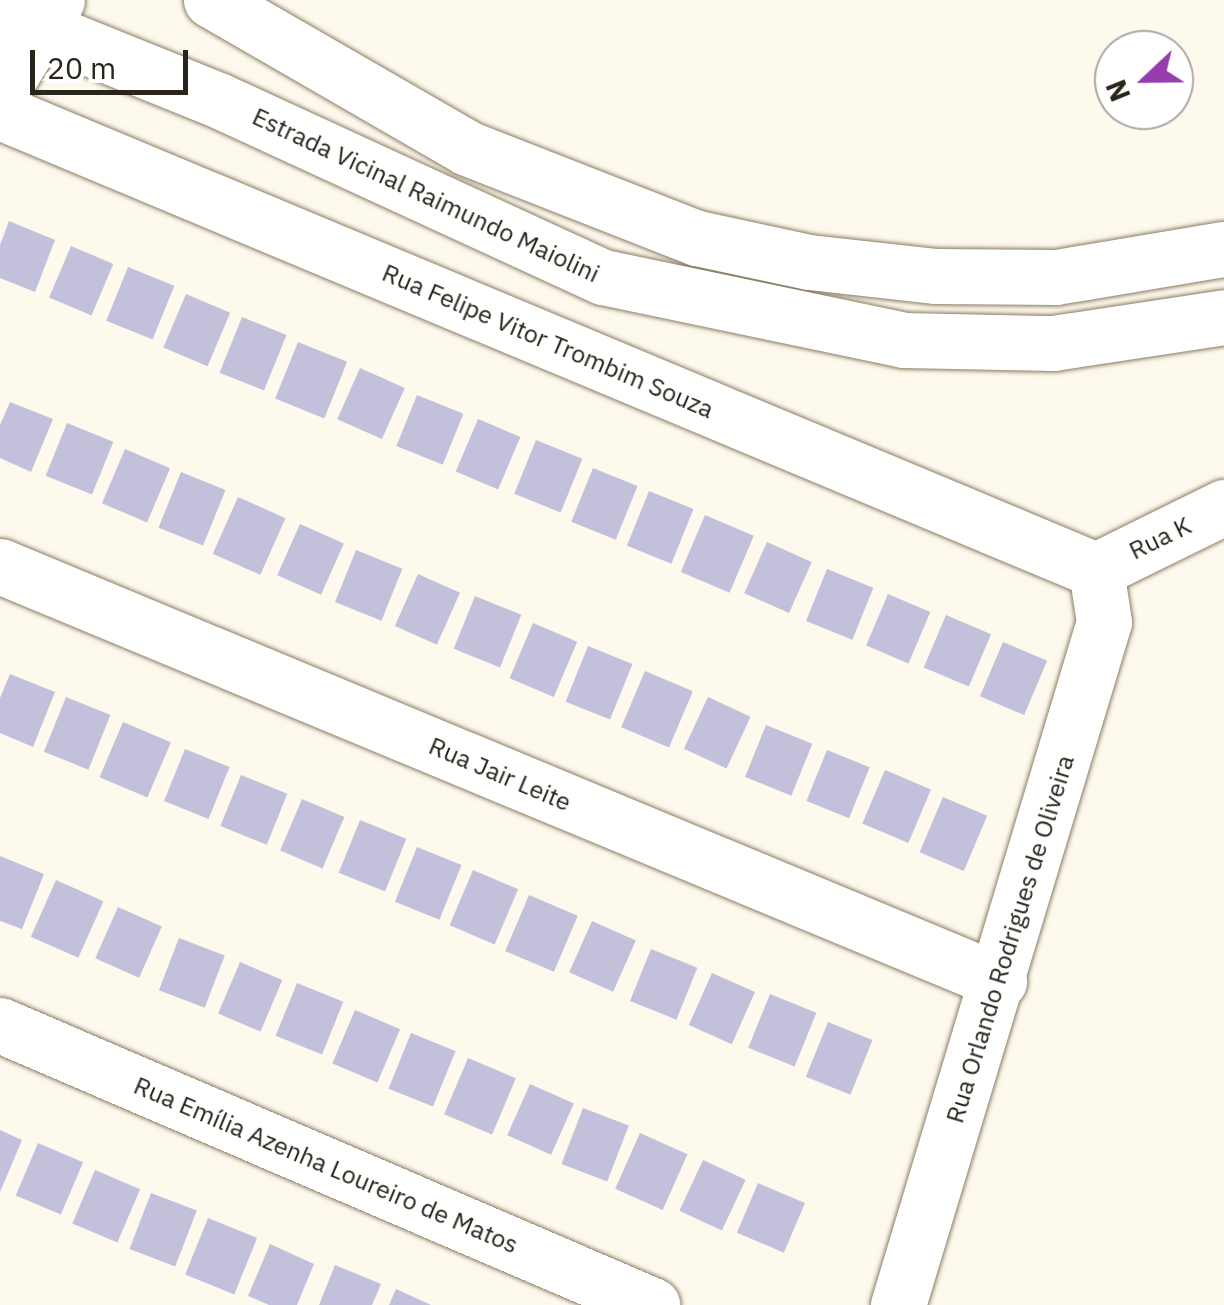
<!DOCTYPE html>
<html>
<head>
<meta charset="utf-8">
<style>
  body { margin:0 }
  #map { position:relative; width:1224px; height:1305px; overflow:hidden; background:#fef9ed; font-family:"IBM Plex Sans",sans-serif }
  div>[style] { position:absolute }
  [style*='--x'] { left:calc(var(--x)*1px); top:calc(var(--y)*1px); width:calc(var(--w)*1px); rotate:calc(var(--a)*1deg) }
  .building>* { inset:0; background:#c3c0dc; transform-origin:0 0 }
  .roads { filter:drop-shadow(0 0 2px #8a7d64) drop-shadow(0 0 2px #8a7d64) }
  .minor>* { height:55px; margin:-27.5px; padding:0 27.5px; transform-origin:27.5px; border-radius:27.5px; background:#fff }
  .tertiary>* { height:55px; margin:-27.5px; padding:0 27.5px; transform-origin:27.5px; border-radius:27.5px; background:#fff }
  .secondary>* { height:55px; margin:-27.5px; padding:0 27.5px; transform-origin:27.5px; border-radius:27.5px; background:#fff }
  span { translate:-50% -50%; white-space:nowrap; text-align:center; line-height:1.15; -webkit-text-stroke:10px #fff; paint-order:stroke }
  .street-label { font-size:25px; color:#2a251a }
  .north { position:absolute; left:1094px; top:30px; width:100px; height:100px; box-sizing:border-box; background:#fff; border:2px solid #aaa8a3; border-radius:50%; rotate:248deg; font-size:28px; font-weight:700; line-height:40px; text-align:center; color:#2a251a }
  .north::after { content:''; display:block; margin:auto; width:35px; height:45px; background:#953daa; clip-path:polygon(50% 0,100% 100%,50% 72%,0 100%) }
  .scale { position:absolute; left:30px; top:50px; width:158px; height:45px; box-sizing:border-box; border:5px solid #2a251a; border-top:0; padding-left:12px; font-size:30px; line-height:35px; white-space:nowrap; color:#2a251a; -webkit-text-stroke:8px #fff; paint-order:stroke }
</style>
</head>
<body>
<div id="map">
  <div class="building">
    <i style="clip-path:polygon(9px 221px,55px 240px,35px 292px,0 278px,0 245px)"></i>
    <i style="left:71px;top:246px;width:46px;height:56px;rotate:23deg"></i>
    <i style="left:128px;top:267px;width:50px;height:58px;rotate:22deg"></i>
    <i style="left:186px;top:294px;width:48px;height:58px;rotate:23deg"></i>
    <i style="left:242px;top:317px;width:48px;height:60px;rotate:22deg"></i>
    <i style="left:298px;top:342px;width:53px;height:61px;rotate:22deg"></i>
    <i style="left:360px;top:368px;width:49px;height:56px;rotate:24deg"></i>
    <i style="left:417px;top:395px;width:50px;height:55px;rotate:22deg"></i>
    <i style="clip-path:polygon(10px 402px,53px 419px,31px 472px,0 458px,0 425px)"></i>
    <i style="left:478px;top:419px;width:46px;height:57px;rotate:23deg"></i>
    <i style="left:67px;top:423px;width:50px;height:57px;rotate:22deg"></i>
    <i style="left:536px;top:440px;width:50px;height:58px;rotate:22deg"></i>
    <i style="left:125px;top:449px;width:49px;height:59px;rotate:23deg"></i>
    <i style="left:593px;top:468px;width:48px;height:58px;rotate:22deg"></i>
    <i style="left:181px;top:472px;width:48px;height:60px;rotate:22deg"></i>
    <i style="left:649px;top:491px;width:48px;height:59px;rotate:22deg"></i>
    <i style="left:238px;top:497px;width:52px;height:62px;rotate:24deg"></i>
    <i style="left:705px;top:515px;width:53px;height:62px;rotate:23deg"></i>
    <i style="left:300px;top:524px;width:48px;height:56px;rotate:24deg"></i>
    <i style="left:767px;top:542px;width:49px;height:56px;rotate:24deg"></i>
    <i style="left:356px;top:550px;width:50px;height:56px;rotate:22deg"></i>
    <i style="left:827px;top:569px;width:50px;height:56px;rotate:22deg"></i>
    <i style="left:418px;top:574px;width:46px;height:57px;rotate:24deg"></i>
    <i style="left:888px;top:594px;width:46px;height:56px;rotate:23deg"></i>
    <i style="left:475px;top:596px;width:50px;height:57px;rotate:22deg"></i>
    <i style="left:946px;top:615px;width:49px;height:57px;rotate:23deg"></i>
    <i style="left:533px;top:623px;width:48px;height:60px;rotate:23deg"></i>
    <i style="left:1003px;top:642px;width:48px;height:59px;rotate:23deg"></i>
    <i style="left:588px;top:646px;width:48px;height:60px;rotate:22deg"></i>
    <i style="left:645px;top:671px;width:52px;height:61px;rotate:23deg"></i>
    <i style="clip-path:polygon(10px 674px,55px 692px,33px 747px,0 733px,0 698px)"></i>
    <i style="left:66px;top:697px;width:48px;height:59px;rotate:22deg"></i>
    <i style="left:708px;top:697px;width:47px;height:57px;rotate:25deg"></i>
    <i style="left:123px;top:722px;width:52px;height:60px;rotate:23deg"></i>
    <i style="left:766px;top:725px;width:50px;height:56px;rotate:22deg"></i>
    <i style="left:185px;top:749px;width:48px;height:56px;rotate:22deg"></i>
    <i style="left:827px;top:750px;width:46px;height:55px;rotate:22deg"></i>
    <i style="left:885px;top:770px;width:50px;height:58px;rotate:23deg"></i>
    <i style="left:241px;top:775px;width:50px;height:55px;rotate:22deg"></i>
    <i style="left:943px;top:797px;width:48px;height:60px;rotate:23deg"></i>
    <i style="left:302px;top:799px;width:46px;height:56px;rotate:23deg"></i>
    <i style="left:360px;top:820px;width:50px;height:57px;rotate:22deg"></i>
    <i style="left:417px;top:847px;width:48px;height:59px;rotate:22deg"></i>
    <i style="clip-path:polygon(0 856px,44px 874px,22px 929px,0 921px)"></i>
    <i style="left:473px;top:870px;width:49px;height:60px;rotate:23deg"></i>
    <i style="left:56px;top:880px;width:52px;height:62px;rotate:24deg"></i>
    <i style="left:529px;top:895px;width:53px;height:61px;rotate:23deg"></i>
    <i style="left:118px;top:907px;width:48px;height:56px;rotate:24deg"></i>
    <i style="left:592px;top:921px;width:48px;height:56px;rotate:24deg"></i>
    <i style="left:179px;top:938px;width:49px;height:56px;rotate:21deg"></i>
    <i style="left:651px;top:949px;width:50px;height:56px;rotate:22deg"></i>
    <i style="left:240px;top:962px;width:46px;height:56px;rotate:23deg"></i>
    <i style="left:712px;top:973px;width:47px;height:57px;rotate:24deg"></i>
    <i style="left:297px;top:983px;width:50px;height:57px;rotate:22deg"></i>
    <i style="left:770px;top:994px;width:50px;height:58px;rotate:22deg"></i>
    <i style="left:355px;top:1010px;width:49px;height:58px;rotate:23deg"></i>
    <i style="left:828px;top:1022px;width:48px;height:59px;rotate:22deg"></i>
    <i style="left:411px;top:1033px;width:48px;height:60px;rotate:22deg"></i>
    <i style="left:468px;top:1058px;width:52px;height:61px;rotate:23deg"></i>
    <i style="left:530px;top:1084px;width:48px;height:56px;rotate:24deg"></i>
    <i style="left:583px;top:1108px;width:49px;height:60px;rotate:21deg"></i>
    <i style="clip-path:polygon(0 1130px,22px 1140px,0 1192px)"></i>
    <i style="left:640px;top:1133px;width:52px;height:61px;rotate:24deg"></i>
    <i style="left:38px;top:1143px;width:49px;height:57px;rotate:23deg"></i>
    <i style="left:703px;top:1160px;width:47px;height:56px;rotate:25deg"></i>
    <i style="left:95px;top:1170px;width:49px;height:58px;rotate:23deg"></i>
    <i style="left:758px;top:1183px;width:51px;height:54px;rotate:23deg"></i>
    <i style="left:151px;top:1193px;width:49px;height:60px;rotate:21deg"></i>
    <i style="left:208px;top:1218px;width:53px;height:61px;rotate:22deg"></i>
    <i style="clip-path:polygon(270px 1244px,314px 1264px,297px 1305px,269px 1305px,248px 1296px)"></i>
    <i style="clip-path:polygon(335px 1265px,381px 1284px,372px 1305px,319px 1305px)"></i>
    <i style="clip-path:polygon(396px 1289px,431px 1305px,389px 1305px)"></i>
  </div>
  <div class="roads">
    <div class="minor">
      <i style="--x:0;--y:112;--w:1188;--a:22.68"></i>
      <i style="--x:0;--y:566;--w:1082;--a:22.56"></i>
      <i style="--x:1096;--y:570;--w:143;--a:-26.2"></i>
      <i style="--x:0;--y:1025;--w:710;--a:23.24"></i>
      <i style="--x:898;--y:1305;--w:713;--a:-73.22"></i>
      <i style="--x:1104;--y:622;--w:53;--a:-98.7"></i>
    </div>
    <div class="tertiary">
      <i style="--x:0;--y:93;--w:109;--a:-58.5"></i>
    </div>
    <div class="secondary">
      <i style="--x:211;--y:0;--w:296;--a:30"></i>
      <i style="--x:467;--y:148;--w:247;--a:21.4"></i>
      <i style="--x:697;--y:238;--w:115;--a:12.1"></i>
      <i style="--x:809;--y:262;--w:128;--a:6.3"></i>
      <i style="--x:936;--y:276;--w:120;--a:0.5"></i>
      <i style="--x:1056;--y:277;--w:170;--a:-9.5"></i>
      <i style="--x:0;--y:12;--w:235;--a:22"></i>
      <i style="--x:218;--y:100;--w:424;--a:24.7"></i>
      <i style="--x:603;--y:277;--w:308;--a:11.8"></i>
      <i style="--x:904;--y:340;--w:149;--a:1.2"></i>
      <i style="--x:1053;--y:343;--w:173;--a:-8.6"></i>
    </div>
  </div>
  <div class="street-label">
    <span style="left:426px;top:195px;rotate:25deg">Estrada Vicinal Raimundo Maiolini</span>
    <span style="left:548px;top:341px;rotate:23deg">Rua Felipe Vitor Trombim Souza</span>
    <span style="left:1160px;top:538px;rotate:-26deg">Rua K</span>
    <span style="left:500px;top:774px;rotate:23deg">Rua Jair Leite</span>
    <span style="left:1010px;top:939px;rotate:-73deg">Rua Orlando Rodrigues de Oliveira</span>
    <span style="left:326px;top:1165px;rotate:23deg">Rua Emília Azenha Loureiro de Matos</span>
  </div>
  <div class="north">N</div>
  <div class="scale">20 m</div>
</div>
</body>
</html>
